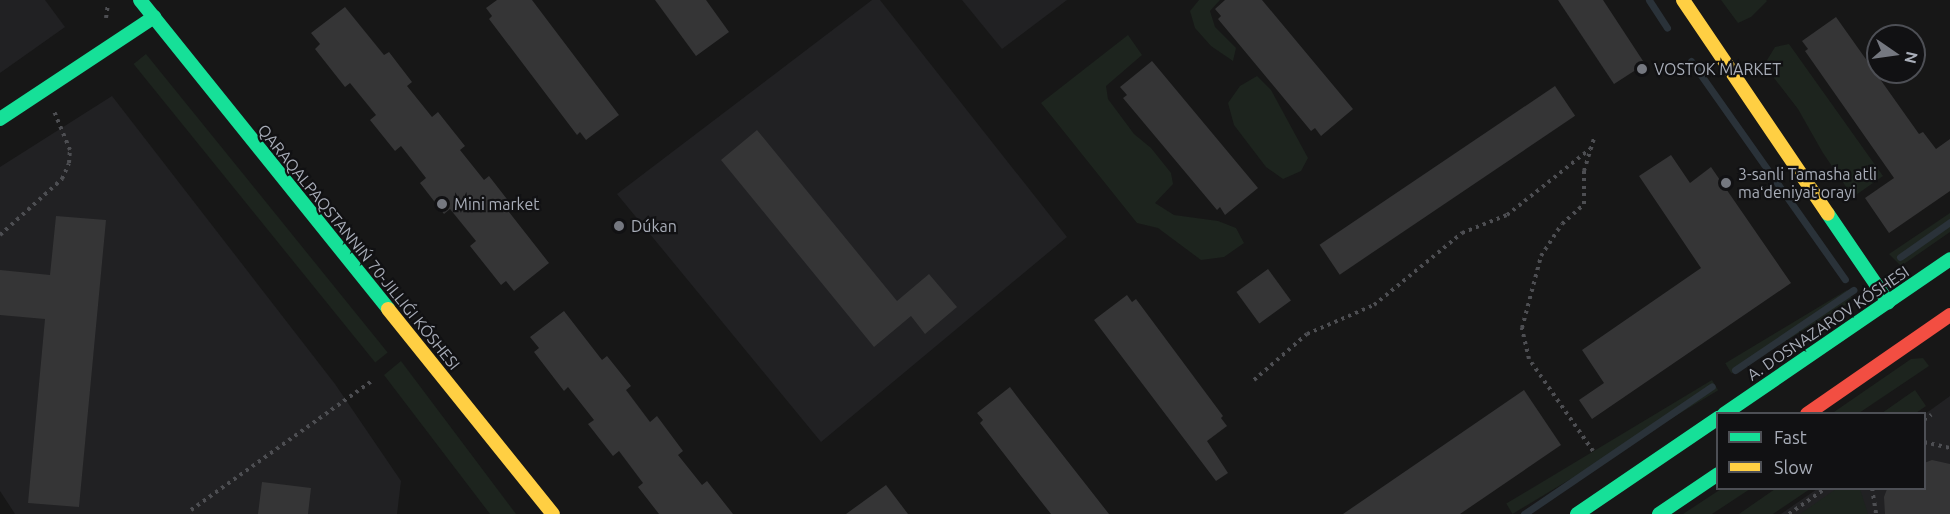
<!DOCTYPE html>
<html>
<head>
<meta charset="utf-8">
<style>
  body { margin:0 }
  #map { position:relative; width:1950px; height:514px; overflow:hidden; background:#171717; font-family:Ubuntu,sans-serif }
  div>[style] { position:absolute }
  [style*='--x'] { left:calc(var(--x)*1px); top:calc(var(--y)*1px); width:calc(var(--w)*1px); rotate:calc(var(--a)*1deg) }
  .built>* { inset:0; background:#212123 }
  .green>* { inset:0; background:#1d241e; transform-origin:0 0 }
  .stream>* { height:7px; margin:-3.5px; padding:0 3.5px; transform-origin:3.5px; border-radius:3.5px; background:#2a3239 }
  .building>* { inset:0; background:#353536; transform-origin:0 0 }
  .path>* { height:4px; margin-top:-2px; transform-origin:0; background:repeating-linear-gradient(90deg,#4d4e52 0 3px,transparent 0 7.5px) }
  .fast>* { height:14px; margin:-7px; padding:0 7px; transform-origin:7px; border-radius:7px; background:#16e098 }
  .slow>* { height:14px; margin:-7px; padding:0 7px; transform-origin:7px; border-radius:7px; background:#ffcf43 }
  .jam>* { height:14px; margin:-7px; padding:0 7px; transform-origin:7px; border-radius:7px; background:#f24e42 }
  .dots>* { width:16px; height:16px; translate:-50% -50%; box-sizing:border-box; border:3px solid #111113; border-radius:50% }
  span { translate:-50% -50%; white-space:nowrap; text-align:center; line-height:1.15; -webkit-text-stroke:4.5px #111113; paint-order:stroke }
  .poi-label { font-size:16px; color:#a8adb8 }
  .left { translate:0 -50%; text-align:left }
  .street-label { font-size:16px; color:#a8adb8 }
  .legend { position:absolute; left:1716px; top:412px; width:210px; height:78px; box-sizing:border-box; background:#111113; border:2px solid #4d4f55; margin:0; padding:8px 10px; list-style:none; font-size:18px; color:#a8adb8 }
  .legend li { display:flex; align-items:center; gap:12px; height:30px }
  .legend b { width:30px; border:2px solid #4d4f55 }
  .north { position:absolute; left:1866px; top:24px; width:60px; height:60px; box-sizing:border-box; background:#111113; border:2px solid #4d4f55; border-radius:50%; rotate:103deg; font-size:16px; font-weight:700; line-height:24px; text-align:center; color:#a8adb8 }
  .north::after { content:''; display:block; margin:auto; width:21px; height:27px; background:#757880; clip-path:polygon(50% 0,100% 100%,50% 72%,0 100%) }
</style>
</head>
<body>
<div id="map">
  <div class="built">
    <i style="clip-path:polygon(0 0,45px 0,65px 27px,0 73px)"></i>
    <i style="clip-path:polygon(872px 0,880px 0,1067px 237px,821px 442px,617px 194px)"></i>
    <i style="clip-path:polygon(962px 0,1067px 0,1002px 49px)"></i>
    <i style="clip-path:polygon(112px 96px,335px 384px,401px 481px,397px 514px,15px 514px,0 491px,0 167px)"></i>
    <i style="clip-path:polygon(1950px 396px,1950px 514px,1781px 514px,1817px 489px,1924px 488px,1925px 414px)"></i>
  </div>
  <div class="green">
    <i style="clip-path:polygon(1199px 0,1220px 0,1210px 11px,1215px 27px,1236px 48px,1233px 61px,1211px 46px,1195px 28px,1190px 11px)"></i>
    <i style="clip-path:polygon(1721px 0,1766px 0,1767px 1px,1751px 17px,1738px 23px)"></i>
    <i style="clip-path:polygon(1128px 35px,1142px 55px,1106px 86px,1108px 99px,1134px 134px,1151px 148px,1171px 173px,1173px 184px,1155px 203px,1174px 215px,1218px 221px,1236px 228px,1244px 243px,1224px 257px,1201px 260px,1158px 228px,1137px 223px,1041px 103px)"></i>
    <i style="clip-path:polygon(1789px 44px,1883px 176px,1853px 197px,1823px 153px,1798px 109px,1764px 65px,1775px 47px)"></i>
    <i style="left:146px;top:54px;width:384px;height:16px;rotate:51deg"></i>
    <i style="clip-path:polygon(1257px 76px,1271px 90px,1308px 158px,1301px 171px,1283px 179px,1266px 167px,1234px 125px,1228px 103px,1240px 86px)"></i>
    <i style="clip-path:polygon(1950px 213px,1950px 232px,1901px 266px,1889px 254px)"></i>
    <i style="left:1847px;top:290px;width:12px;height:142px;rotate:59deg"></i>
    <i style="clip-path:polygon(1923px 358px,1929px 366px,1859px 413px,1831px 414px,1911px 359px)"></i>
    <i style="clip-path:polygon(401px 361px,516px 514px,490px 514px,384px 375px)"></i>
    <i style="left:1712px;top:380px;width:12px;height:240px;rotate:59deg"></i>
    <i style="clip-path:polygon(1915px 390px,1926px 406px,1916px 413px,1882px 413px)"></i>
    <i style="clip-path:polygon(1721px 489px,1750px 489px,1712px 514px,1683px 514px)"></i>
    <i style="clip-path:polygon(1775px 489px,1810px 489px,1773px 514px,1739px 514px)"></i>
    <i style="clip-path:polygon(1836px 489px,1860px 489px,1868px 514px,1800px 514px)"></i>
  </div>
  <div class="stream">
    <i style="--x:1649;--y:0;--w:33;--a:57"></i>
    <i style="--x:1691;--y:61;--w:267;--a:54.8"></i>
    <i style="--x:1900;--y:257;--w:61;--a:-35"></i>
    <i style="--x:1735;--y:370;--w:143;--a:-34.1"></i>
    <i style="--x:1524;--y:514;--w:227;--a:-34.2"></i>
  </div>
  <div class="building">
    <i style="clip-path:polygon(497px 0,532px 0,619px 115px,586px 140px,580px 132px,577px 135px,489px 19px,492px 16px,486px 8px)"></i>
    <i style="clip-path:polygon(655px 0,706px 0,729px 32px,696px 56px)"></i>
    <i style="clip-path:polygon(1225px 0,1262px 0,1353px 109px,1321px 136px,1315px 128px,1311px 131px,1218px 19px,1221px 16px,1215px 9px)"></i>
    <i style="clip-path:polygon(1558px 0,1603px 0,1645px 64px,1614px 84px)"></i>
    <i style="clip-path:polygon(345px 7px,384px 55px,389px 52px,412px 82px,407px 86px,432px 117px,438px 112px,465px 146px,460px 150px,484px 180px,489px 176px,514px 208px,509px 212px,549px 263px,514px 291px,506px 281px,501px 285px,470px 246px,476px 241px,450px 209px,444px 214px,420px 183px,426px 178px,401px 146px,395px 151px,370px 120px,376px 115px,350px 83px,345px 87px,315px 49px,320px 44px,311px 33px)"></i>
    <i style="clip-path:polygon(1836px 17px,1919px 134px,1923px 132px,1936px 149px,1950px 139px,1950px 191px,1889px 233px,1865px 198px,1894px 178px,1805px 51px,1808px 49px,1802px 41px)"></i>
    <i style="clip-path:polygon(1152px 61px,1258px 188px,1225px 215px,1220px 207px,1217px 210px,1123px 98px,1127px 95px,1120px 87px)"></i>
    <i style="left:1555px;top:86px;width:36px;height:284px;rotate:56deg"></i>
    <i style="clip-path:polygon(757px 130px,897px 301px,929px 274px,957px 307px,925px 334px,911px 316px,874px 347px,721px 160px)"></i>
    <i style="clip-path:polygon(1671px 155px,1690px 183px,1711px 167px,1791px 283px,1592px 419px,1579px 400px,1604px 383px,1582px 350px,1701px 268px,1639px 176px)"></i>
    <i style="clip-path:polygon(56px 216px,106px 220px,79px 507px,28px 503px,45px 319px,0 315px,0 270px,50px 275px)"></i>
    <i style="left:1268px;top:269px;width:39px;height:39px;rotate:54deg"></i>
    <i style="clip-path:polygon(1127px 295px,1132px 302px,1136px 299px,1223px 416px,1221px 418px,1227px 426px,1207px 441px,1228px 473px,1216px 481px,1094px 320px)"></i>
    <i style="clip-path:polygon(564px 311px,602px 360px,607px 356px,631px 386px,626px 390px,650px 422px,657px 416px,683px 451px,678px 455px,702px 485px,707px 481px,733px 514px,659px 514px,638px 487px,643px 483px,619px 451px,613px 456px,588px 424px,594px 420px,568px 387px,564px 391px,534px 352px,539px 348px,530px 337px)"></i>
    <i style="clip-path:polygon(1010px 387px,1022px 403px,1109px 514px,1051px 514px,1021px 476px,980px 423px,983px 420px,977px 413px)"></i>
    <i style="clip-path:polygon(1524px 390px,1561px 445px,1460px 514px,1343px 514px)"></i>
    <i style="clip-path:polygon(1932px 460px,1950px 464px,1950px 514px,1885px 514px,1884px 497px,1887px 489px,1924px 489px,1924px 463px)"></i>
    <i style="clip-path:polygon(262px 482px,311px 488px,308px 514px,258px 514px)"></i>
    <i style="clip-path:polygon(886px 485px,908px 514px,846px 514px)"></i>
  </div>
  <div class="path">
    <i style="--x:106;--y:18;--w:14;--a:-82"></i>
    <i style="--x:0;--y:235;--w:84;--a:-42.1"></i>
    <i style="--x:62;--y:179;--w:17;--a:-66"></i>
    <i style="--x:69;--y:163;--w:13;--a:-86"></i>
    <i style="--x:70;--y:150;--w:42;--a:-112.3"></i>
    <i style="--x:1254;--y:380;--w:70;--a:-41"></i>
    <i style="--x:1307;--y:334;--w:73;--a:-23.4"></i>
    <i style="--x:1374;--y:305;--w:114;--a:-39.3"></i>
    <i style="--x:1462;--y:233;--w:48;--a:-21.8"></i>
    <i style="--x:1507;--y:215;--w:106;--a:-38.5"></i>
    <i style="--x:1924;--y:420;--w:9;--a:-36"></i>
    <i style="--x:1924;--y:442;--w:27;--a:13"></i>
    <i style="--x:1593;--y:451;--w:112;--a:-124.8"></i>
    <i style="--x:1529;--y:359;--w:32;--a:-103"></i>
    <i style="--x:1522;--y:328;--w:74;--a:-75.2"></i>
    <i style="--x:1541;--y:256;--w:38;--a:-57"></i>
    <i style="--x:1562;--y:224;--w:30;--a:-42"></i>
    <i style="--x:1584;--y:204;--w:33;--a:-90"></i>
    <i style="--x:1584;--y:171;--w:34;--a:-73"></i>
    <i style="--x:1872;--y:488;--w:26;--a:81"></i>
    <i style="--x:191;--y:510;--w:224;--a:-35.5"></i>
    <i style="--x:1789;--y:514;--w:45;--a:-35.1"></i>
  </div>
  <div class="fast">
    <i style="--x:140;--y:0;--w:396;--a:51.2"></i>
    <i style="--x:0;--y:119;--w:185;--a:-33.5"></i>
    <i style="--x:1828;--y:214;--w:107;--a:55.7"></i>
    <i style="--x:1724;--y:414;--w:274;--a:-34.4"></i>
    <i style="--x:1577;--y:514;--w:171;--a:-34.2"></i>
    <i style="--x:1659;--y:514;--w:71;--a:-34.1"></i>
  </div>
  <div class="slow">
    <i style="--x:1683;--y:0;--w:258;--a:55.9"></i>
    <i style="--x:388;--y:309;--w:263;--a:51.2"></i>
  </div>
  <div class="jam">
    <i style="--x:1807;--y:414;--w:174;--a:-34.7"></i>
  </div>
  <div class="dots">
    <i style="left:1642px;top:69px;background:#757880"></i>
    <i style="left:1726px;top:183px;background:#757880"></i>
    <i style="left:442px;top:204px;background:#757880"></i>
    <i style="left:619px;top:226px;background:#757880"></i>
  </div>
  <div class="poi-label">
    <span class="left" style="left:1654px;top:69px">VOSTOK MARKET</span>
    <span class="left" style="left:1738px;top:183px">3-sanli Tamasha atli<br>maʻdeniyat orayi</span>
    <span class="left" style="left:454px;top:204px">Mini market</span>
    <span class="left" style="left:631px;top:226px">Dúkan</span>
  </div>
  <div class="street-label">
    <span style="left:359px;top:247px;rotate:51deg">QARAQALPAQSTANNIŃ 70-JILLIǴI KÓSHESI</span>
    <span style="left:1828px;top:323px;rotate:-34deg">A. DOSNAZAROV KÓSHESI</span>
  </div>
  <ul class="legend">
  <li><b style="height:8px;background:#16e098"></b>Fast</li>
  <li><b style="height:8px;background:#ffcf43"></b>Slow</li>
  </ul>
  <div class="north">N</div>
</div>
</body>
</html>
